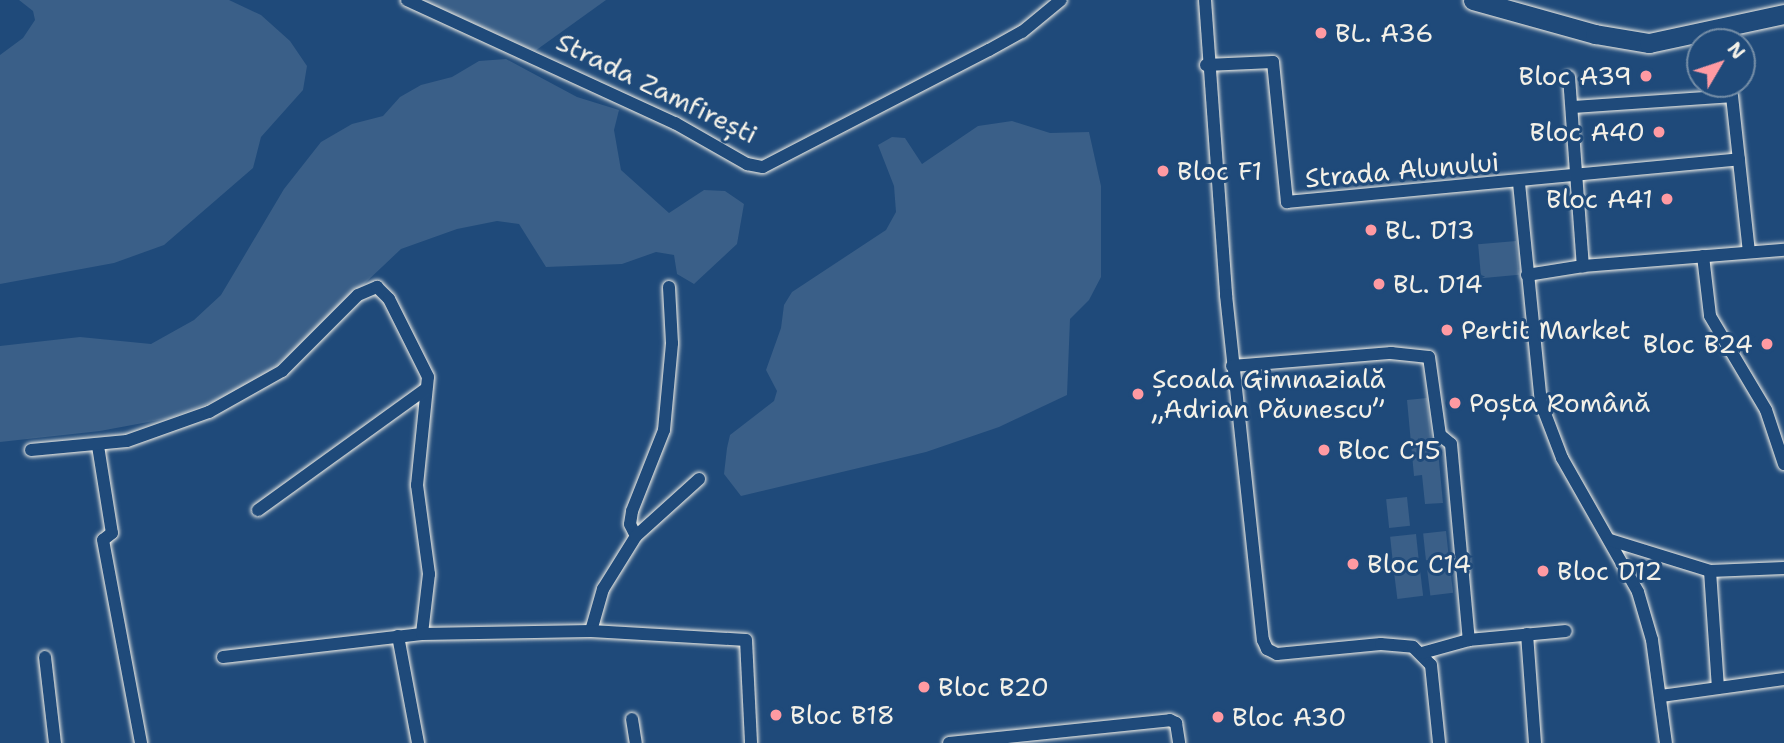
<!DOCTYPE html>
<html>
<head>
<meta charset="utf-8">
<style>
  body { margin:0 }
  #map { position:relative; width:1784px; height:743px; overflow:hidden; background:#1f4a7a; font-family:"Shantell Sans",sans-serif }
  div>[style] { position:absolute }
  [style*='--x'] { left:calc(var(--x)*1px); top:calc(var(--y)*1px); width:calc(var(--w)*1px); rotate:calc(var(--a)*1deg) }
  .green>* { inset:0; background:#3a5f88; transform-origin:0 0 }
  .roads { filter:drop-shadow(0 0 2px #f4f1e8) drop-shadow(0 0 2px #f4f1e8) }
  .street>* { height:12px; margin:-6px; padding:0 6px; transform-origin:6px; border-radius:6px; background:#1f4a7a }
  .secondary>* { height:19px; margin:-9.5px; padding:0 9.5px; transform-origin:9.5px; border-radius:9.5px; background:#1f4a7a }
  .dots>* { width:19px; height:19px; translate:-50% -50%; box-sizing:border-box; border:4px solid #1f4a7a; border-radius:50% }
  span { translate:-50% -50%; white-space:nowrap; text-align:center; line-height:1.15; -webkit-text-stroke:6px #1f4a7a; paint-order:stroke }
  .poi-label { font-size:26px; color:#f4f1e8 }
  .left { translate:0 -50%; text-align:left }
  .right { translate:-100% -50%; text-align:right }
  .street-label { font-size:26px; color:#f4f1e8 }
  .north { position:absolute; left:1686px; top:28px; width:70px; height:70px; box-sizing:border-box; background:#1f4a7a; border:2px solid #748da6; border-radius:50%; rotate:51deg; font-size:19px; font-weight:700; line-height:28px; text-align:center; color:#f4f1e8 }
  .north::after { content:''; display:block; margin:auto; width:24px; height:32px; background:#ff9aa2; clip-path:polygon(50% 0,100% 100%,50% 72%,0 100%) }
</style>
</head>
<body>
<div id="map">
  <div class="green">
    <i style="clip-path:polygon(19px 0,229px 0,261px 15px,290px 41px,307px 66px,303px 90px,261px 137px,253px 168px,164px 245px,114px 263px,0 284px,0 55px,23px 38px,35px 20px,33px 11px)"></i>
    <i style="clip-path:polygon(422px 0,606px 0,535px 51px)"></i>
    <i style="clip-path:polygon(506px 59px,577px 97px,619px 110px,614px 130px,621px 170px,669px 213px,704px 190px,725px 191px,744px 204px,737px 244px,694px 284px,677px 274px,674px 255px,656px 252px,622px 264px,546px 267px,519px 224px,497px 221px,457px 229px,401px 249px,288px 356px,258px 380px,212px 402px,170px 418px,100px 431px,0 442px,0 346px,80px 337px,151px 344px,194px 320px,221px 295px,284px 189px,321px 142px,352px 124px,383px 116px,400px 97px,421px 85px,452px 77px,479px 61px)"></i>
    <i style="clip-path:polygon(1012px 121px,1050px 133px,1089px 132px,1101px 186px,1101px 277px,1089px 300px,1070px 319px,1067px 395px,999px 427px,926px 452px,741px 496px,724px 474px,727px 448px,730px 435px,774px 401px,777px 391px,766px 370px,781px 328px,784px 305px,792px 292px,886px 230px,896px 212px,894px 186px,878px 145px,892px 137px,905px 138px,922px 164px,978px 126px)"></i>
    <i style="left:1516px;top:241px;width:34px;height:38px;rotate:85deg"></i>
    <i style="clip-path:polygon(1427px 398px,1431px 440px,1437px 440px,1443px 503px,1425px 504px,1422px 475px,1414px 476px,1407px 400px)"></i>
    <i style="left:1407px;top:497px;width:29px;height:21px;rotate:84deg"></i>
    <i style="left:1446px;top:531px;width:27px;height:23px;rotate:84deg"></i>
    <i style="left:1416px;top:534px;width:27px;height:26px;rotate:84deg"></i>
    <i style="left:1450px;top:567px;width:26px;height:23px;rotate:83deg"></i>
    <i style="left:1420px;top:570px;width:26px;height:26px;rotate:83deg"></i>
  </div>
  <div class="roads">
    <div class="street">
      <i style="--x:407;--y:0;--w:295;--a:24.7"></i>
      <i style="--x:675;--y:123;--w:83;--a:29.7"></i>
      <i style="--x:747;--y:164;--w:16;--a:11"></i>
      <i style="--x:763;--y:167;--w:254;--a:-27.4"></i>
      <i style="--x:989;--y:50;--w:38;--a:-29"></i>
      <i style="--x:1022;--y:32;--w:50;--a:-39.4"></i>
      <i style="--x:1205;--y:0;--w:296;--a:85.9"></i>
      <i style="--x:1226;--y:295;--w:347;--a:83.9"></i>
      <i style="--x:1263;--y:640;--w:10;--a:66"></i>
      <i style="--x:1267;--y:649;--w:11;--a:27"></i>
      <i style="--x:1277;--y:654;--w:104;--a:-5.5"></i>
      <i style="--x:1381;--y:644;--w:32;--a:5"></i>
      <i style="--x:1413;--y:647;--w:25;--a:45"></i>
      <i style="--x:1431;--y:665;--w:78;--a:84.1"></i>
      <i style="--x:1206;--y:65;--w:67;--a:-2.6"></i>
      <i style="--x:1273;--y:62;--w:141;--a:84.3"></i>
      <i style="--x:1287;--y:202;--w:454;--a:-5.4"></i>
      <i style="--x:1569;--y:77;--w:190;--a:85.8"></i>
      <i style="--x:1572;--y:107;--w:160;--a:-3.9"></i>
      <i style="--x:1732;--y:96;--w:157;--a:83.8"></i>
      <i style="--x:1519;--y:183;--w:221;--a:84.3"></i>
      <i style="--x:1541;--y:403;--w:59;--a:69.1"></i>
      <i style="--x:1562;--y:458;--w:154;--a:60.4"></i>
      <i style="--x:1638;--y:592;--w:50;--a:73.7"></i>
      <i style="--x:1652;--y:640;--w:104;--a:82.3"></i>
      <i style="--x:1703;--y:256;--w:60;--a:83.3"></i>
      <i style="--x:1710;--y:316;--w:109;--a:59.2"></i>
      <i style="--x:1766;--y:410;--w:57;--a:71.6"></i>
      <i style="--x:1527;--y:275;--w:57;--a:-9.1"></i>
      <i style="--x:1583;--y:266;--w:202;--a:-4.6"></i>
      <i style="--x:1232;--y:366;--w:160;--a:-4.7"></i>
      <i style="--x:1391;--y:353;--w:38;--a:6"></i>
      <i style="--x:1429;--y:357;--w:79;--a:82"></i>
      <i style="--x:1440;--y:435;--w:14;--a:39"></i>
      <i style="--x:1451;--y:444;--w:197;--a:84.8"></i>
      <i style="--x:98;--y:446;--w:88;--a:80.9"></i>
      <i style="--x:112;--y:533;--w:11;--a:142"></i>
      <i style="--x:103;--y:540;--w:207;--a:79.4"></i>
      <i style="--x:31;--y:450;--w:96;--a:-5.4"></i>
      <i style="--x:127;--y:441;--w:87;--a:-19.5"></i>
      <i style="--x:209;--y:412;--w:84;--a:-29.3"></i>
      <i style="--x:282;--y:371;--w:107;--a:-45"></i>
      <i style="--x:358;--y:295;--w:21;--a:-23"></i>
      <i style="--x:377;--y:287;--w:17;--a:45"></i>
      <i style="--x:389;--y:299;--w:87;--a:63.4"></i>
      <i style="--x:428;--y:377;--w:109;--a:95.8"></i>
      <i style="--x:417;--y:485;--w:90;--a:82.3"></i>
      <i style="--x:429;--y:574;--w:60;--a:96.7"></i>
      <i style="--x:258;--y:510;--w:207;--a:-35.8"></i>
      <i style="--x:636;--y:536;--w:13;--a:-117"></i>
      <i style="--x:630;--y:524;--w:13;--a:-81"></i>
      <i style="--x:632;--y:511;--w:87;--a:-68.4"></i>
      <i style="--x:664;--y:430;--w:87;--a:-84.7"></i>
      <i style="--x:672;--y:343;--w:56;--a:-93.1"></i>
      <i style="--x:1610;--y:540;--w:105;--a:17.2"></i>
      <i style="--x:1710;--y:571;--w:74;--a:-2.3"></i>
      <i style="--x:1710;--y:571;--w:117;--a:86.1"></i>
      <i style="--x:591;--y:631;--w:44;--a:-74.1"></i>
      <i style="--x:603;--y:589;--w:62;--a:-58.1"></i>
      <i style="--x:636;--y:536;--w:85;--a:-42.1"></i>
      <i style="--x:1527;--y:634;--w:109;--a:85.8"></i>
      <i style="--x:398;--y:636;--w:109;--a:79.4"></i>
      <i style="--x:1422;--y:653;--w:49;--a:-15.5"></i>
      <i style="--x:1469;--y:640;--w:97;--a:-5.3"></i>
      <i style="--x:45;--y:657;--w:87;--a:83.4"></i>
      <i style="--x:223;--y:657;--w:200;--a:-6.6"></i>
      <i style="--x:422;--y:634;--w:169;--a:-1"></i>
      <i style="--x:591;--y:631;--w:155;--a:3.3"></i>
      <i style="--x:746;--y:640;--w:103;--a:87.2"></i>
      <i style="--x:1661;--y:696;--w:124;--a:-7.9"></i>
      <i style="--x:632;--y:719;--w:24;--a:81"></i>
      <i style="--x:949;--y:743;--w:222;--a:-5.9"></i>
      <i style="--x:1170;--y:720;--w:7;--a:27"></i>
      <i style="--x:1176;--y:723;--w:20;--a:81"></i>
    </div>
    <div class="secondary">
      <i style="--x:1473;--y:0;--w:127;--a:15.6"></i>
      <i style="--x:1595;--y:34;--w:55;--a:9.5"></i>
      <i style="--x:1649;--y:43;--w:138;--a:-12.1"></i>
    </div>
  </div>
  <div class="dots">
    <i style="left:1321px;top:33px;background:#ff9aa2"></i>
    <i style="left:1646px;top:76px;background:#ff9aa2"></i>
    <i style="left:1659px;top:132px;background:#ff9aa2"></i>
    <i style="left:1163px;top:171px;background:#ff9aa2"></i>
    <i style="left:1667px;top:199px;background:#ff9aa2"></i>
    <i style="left:1371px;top:230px;background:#ff9aa2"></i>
    <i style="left:1379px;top:284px;background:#ff9aa2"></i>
    <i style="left:1447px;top:330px;background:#ff9aa2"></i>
    <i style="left:1767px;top:344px;background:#ff9aa2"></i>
    <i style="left:1138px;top:394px;background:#ff9aa2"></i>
    <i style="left:1455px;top:403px;background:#ff9aa2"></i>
    <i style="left:1324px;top:450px;background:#ff9aa2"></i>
    <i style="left:1353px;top:564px;background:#ff9aa2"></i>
    <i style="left:1543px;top:571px;background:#ff9aa2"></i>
    <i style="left:924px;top:687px;background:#ff9aa2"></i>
    <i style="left:776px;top:715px;background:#ff9aa2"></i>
    <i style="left:1218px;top:717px;background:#ff9aa2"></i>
  </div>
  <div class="poi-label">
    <span class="left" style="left:1335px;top:33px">BL. A36</span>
    <span class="right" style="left:1632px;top:76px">Bloc A39</span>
    <span class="right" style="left:1645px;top:132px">Bloc A40</span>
    <span class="left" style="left:1177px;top:171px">Bloc F1</span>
    <span class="right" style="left:1653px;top:199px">Bloc A41</span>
    <span class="left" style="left:1385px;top:230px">BL. D13</span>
    <span class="left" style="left:1393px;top:284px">BL. D14</span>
    <span class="left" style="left:1461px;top:330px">Pertit Market</span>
    <span class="right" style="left:1753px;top:344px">Bloc B24</span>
    <span class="left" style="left:1152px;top:394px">Școala Gimnazială<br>„Adrian Păunescu”</span>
    <span class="left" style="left:1469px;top:403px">Poșta Română</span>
    <span class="left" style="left:1338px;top:450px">Bloc C15</span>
    <span class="left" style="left:1367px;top:564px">Bloc C14</span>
    <span class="left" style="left:1557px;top:571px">Bloc D12</span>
    <span class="left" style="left:938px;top:687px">Bloc B20</span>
    <span class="left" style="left:790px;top:715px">Bloc B18</span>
    <span class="left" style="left:1232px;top:717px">Bloc A30</span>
  </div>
  <div class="street-label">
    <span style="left:657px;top:88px;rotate:26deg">Strada Zamfirești</span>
    <span style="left:1402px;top:170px;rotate:-5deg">Strada Alunului</span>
  </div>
  <div class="north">N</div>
</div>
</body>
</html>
